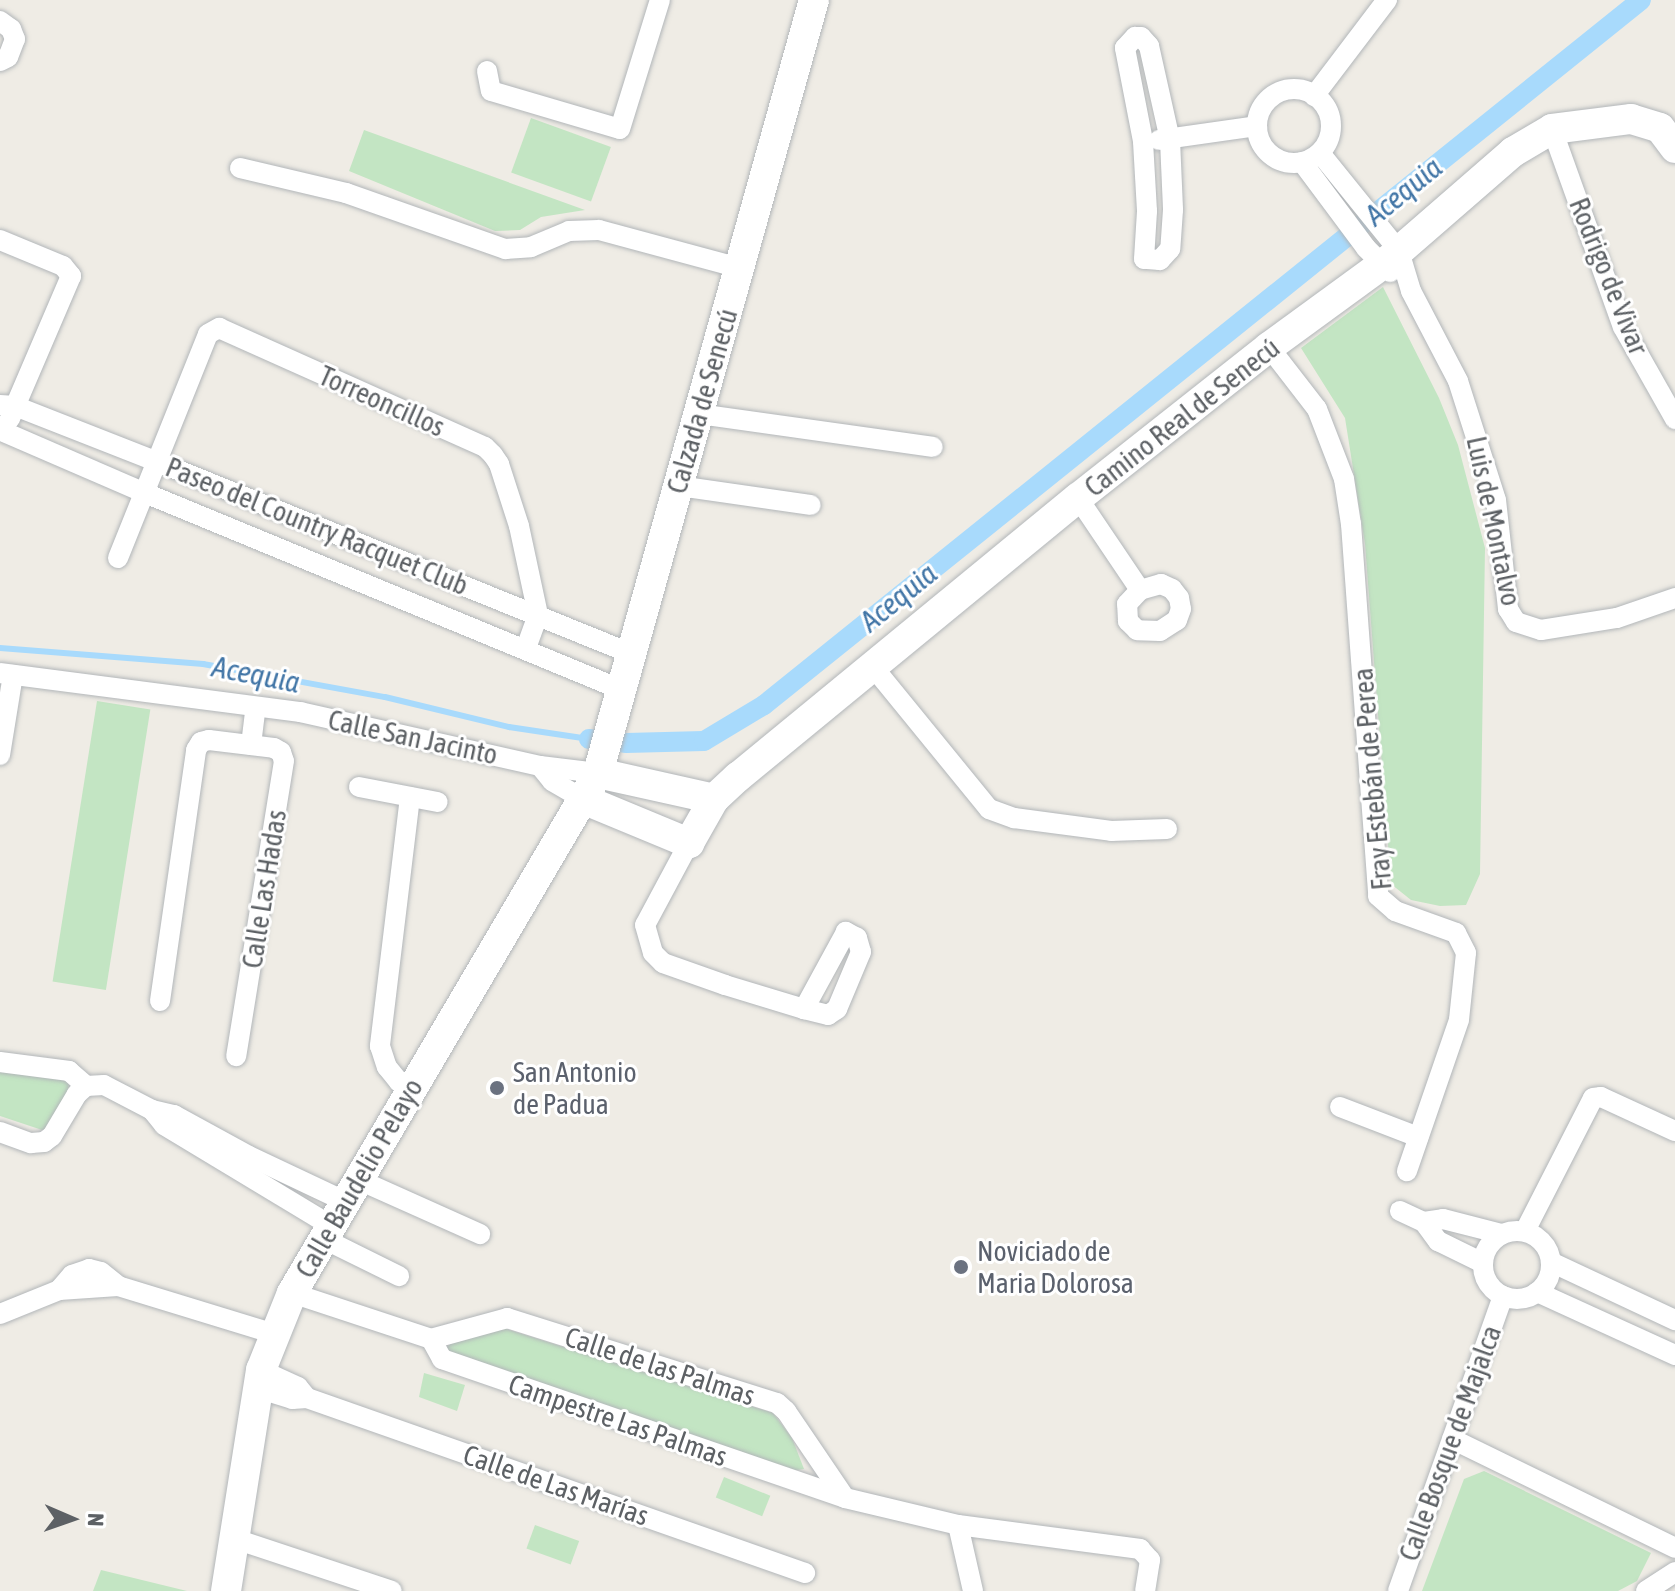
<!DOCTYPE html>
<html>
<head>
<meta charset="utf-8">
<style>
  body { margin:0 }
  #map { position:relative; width:1675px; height:1591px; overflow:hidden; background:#efece5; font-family:"Asap Condensed",sans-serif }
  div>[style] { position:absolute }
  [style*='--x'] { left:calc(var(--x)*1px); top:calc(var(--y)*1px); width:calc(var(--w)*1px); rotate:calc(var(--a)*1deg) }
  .green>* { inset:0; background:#c3e5c3; transform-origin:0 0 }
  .stream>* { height:6px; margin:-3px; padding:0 3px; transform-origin:3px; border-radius:3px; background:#a8dafc }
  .canal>* { height:20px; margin:-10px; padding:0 10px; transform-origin:10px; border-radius:10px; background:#a8dafc }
  .roads { filter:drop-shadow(0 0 2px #b2b6b9) drop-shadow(0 0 2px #b2b6b9) }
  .street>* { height:20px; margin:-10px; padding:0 10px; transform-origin:10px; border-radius:10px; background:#fff }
  .street>.ring { margin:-10px; padding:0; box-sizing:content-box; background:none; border:20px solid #fff; border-radius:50% }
  .secondary>* { height:30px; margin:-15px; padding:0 15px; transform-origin:15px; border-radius:15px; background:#fff }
  .dots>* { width:22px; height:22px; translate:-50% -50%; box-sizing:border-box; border:4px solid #fff; border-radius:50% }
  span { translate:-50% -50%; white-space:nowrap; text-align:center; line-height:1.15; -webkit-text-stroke:6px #fff; paint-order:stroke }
  .street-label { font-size:28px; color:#5d6165 }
  .worship-label { font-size:28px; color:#5b616d }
  .left { translate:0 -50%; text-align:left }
  .water-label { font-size:30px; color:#4175a6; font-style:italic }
  .north { position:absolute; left:32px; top:1479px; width:80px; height:80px; -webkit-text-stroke:6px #fff; paint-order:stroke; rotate:92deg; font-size:22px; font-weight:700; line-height:32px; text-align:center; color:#5d6165 }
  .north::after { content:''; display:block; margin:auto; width:28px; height:36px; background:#5d6165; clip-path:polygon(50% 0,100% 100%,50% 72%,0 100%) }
</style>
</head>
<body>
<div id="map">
  <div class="green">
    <i style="left:531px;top:118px;width:85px;height:58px;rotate:20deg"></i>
    <i style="clip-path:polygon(364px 130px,585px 210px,541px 217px,520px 230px,495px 231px,349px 171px)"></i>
    <i style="clip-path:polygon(1383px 287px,1439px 398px,1458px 445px,1485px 548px,1480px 874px,1466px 905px,1440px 906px,1411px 900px,1391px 884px,1365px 544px,1345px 418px,1301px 348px)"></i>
    <i style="left:97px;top:701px;width:54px;height:284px;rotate:9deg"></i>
    <i style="clip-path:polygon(0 1072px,69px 1078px,68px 1092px,48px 1132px,0 1116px)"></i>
    <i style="clip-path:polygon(503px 1328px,773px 1413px,792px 1438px,804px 1469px,790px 1471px,448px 1355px,446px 1349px,452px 1341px)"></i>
    <i style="clip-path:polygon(424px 1373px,465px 1385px,457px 1411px,419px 1397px)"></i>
    <i style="clip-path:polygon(1484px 1471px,1651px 1553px,1637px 1581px,1618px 1591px,1422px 1591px,1464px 1479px)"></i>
    <i style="left:724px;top:1477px;width:50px;height:22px;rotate:22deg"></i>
    <i style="left:535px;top:1525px;width:47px;height:25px;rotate:20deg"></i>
    <i style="clip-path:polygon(101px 1570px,187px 1591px,93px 1591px)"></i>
  </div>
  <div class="stream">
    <i style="--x:0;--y:648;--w:204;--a:4.5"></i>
    <i style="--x:203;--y:664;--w:185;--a:10.3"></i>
    <i style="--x:385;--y:697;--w:128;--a:13.6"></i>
    <i style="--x:509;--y:727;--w:81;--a:8.5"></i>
  </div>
  <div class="canal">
    <i style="--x:589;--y:739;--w:37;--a:6"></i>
    <i style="--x:626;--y:743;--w:78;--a:-1.5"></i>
    <i style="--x:704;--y:741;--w:70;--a:-31"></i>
    <i style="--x:764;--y:705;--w:1125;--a:-38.79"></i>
  </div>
  <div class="roads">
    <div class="street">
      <i style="--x:0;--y:21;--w:14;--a:36"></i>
      <i style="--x:11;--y:29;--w:11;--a:68"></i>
      <i style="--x:15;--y:39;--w:19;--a:111"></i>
      <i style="--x:8;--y:57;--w:9;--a:153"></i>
      <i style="--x:1135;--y:37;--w:6;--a:0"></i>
      <i style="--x:1141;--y:37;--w:12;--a:48"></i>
      <i style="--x:1149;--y:46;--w:96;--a:77.4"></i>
      <i style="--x:1170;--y:140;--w:70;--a:87.5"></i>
      <i style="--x:1173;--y:210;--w:39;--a:94"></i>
      <i style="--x:1170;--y:249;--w:15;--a:132"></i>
      <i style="--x:1160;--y:260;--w:16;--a:-176"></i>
      <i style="--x:1144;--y:259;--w:48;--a:-86.4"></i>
      <i style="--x:1147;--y:211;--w:70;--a:-93.3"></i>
      <i style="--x:1143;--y:141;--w:95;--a:-101"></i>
      <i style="--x:1125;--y:48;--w:15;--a:-48"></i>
      <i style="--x:487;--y:71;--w:20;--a:79"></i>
      <i style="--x:491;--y:91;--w:134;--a:16.4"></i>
      <i style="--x:620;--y:129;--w:135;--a:-72.8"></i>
      <i class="ring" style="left:1257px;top:89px;width:54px;height:54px"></i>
      <i style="--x:1314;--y:96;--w:121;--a:-52.8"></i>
      <i style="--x:1552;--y:129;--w:210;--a:70.3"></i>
      <i style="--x:1623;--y:327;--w:106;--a:60.5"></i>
      <i style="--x:1159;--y:140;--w:99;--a:-8.1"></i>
      <i style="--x:1320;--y:153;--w:126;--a:51.1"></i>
      <i style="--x:1399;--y:251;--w:42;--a:73.3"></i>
      <i style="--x:1411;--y:291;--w:102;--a:62.4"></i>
      <i style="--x:1458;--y:381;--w:125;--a:72.3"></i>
      <i style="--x:1496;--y:500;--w:110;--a:83.7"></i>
      <i style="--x:1508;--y:609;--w:15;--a:58"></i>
      <i style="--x:1516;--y:622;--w:26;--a:18"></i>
      <i style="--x:1541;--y:630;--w:77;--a:-9"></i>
      <i style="--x:1617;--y:618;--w:61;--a:-19"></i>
      <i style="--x:1302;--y:162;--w:107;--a:53.3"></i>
      <i style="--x:1366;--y:248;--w:34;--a:45"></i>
      <i style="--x:240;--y:168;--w:109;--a:13.3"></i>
      <i style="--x:346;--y:193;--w:169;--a:19.4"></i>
      <i style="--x:505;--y:249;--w:26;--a:-4"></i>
      <i style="--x:531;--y:247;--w:41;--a:-22.8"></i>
      <i style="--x:569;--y:231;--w:30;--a:-2"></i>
      <i style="--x:599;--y:230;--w:146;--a:15.1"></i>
      <i style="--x:0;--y:240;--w:68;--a:22.4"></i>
      <i style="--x:63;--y:266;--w:13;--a:51"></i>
      <i style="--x:71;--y:276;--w:155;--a:113.2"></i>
      <i style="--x:1269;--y:347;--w:78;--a:52.3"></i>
      <i style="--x:1317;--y:409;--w:75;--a:68.9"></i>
      <i style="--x:1344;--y:479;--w:46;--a:81.2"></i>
      <i style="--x:1351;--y:524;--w:373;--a:85.8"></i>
      <i style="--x:1378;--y:896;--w:23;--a:41"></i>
      <i style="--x:1395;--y:911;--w:65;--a:19.8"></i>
      <i style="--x:1456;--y:933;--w:22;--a:63"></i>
      <i style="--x:1466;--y:953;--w:67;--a:96"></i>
      <i style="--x:1459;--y:1020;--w:160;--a:109"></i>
      <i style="--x:0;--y:405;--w:15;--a:4"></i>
      <i style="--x:15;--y:406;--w:154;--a:21.4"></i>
      <i style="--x:158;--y:462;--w:511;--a:22.05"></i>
      <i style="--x:699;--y:414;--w:236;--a:8"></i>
      <i style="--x:0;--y:426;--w:7;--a:56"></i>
      <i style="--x:4;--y:432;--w:154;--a:23.4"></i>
      <i style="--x:145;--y:493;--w:516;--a:22.44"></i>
      <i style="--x:679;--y:486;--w:133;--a:8.2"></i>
      <i style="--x:1078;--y:498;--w:111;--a:56"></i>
      <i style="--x:118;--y:558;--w:241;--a:-68.1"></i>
      <i style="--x:208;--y:334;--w:13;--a:-29"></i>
      <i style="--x:219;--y:328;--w:291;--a:24.1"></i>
      <i style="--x:485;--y:447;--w:11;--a:45"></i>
      <i style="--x:493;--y:455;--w:11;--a:56"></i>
      <i style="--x:499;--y:464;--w:65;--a:72.1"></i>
      <i style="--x:519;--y:526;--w:91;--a:77.9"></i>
      <i style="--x:538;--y:615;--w:37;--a:110"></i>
      <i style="--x:1161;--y:584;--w:12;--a:24"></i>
      <i style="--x:1172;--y:589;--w:11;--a:52"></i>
      <i style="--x:1179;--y:598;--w:11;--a:80"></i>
      <i style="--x:1181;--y:609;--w:12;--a:110"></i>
      <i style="--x:1177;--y:620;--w:20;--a:147"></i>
      <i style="--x:1160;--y:631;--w:23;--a:-178"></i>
      <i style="--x:1137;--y:630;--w:13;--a:-135"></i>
      <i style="--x:1128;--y:621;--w:17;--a:-93"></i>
      <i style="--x:1127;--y:604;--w:19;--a:-47"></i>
      <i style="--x:1140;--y:590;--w:22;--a:-16"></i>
      <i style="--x:874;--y:668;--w:182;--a:50.8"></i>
      <i style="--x:989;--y:809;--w:27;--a:20"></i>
      <i style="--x:1014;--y:818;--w:98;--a:7.6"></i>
      <i style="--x:1111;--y:831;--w:56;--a:-2"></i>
      <i style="--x:0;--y:673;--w:303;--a:7.4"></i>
      <i style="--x:300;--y:712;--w:246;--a:12.7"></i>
      <i style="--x:540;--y:766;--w:58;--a:6.9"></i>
      <i style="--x:251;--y:745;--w:38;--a:-83"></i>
      <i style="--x:0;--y:755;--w:81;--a:-80.8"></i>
      <i style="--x:540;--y:766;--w:19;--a:51"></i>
      <i style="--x:552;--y:781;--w:38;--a:30"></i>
      <i style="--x:359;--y:787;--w:80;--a:10.8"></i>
      <i style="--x:410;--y:797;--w:251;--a:96.9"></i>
      <i style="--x:380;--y:1046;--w:22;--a:72"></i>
      <i style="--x:387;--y:1067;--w:19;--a:51"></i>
      <i style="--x:399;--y:1082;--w:15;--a:20"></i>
      <i style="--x:689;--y:843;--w:93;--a:118.2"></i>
      <i style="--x:645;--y:925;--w:29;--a:74"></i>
      <i style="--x:653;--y:953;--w:14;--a:45"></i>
      <i style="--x:663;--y:963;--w:66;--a:19.5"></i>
      <i style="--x:725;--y:985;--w:83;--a:16.9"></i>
      <i style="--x:804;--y:1009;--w:25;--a:14"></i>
      <i style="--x:828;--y:1015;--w:11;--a:-34"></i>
      <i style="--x:837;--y:1009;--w:62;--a:-67.2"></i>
      <i style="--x:861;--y:952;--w:15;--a:-106"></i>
      <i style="--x:857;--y:938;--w:13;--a:-151"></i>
      <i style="--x:846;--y:932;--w:88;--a:118.6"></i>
      <i style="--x:160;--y:1001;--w:254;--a:-81.8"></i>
      <i style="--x:196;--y:750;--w:9;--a:-58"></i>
      <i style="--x:201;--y:742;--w:8;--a:-14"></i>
      <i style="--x:209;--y:740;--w:65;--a:7"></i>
      <i style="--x:274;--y:748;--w:8;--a:30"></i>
      <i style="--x:281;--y:752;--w:9;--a:72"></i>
      <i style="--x:284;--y:761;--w:299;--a:99.2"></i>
      <i style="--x:0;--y:1062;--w:70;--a:7.4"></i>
      <i style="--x:69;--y:1071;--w:23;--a:41"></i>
      <i style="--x:1340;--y:1107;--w:84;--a:21"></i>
      <i style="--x:152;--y:1110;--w:19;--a:51"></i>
      <i style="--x:164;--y:1125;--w:194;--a:31.1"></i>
      <i style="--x:0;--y:1132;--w:33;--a:20"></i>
      <i style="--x:31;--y:1143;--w:13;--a:-4"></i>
      <i style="--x:44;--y:1142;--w:10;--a:-37"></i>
      <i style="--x:52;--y:1136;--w:49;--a:-59.2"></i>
      <i style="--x:77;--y:1094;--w:12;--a:-42"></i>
      <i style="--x:86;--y:1086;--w:18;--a:-3"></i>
      <i style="--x:104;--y:1085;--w:54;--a:27.5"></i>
      <i style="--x:152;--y:1110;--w:23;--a:13"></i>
      <i style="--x:174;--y:1115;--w:85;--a:28.7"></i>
      <i style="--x:249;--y:1156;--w:105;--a:25.3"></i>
      <i style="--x:357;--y:1179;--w:135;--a:24.1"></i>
      <i style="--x:1400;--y:1211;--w:26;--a:25"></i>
      <i style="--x:1424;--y:1222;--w:24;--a:54"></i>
      <i style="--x:1438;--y:1241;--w:50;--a:26.1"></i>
      <i style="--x:1424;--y:1222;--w:19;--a:-9"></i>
      <i style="--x:1443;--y:1219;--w:61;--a:14.3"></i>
      <i style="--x:1525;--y:1231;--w:149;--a:-62.9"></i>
      <i style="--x:1593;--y:1098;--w:8;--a:-7"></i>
      <i style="--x:1601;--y:1097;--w:81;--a:24.7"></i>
      <i class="ring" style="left:1483px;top:1231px;width:48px;height:48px"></i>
      <i style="--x:322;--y:1238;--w:86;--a:26.3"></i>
      <i style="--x:1551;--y:1262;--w:137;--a:25.1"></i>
      <i style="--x:59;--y:1290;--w:20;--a:-49"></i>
      <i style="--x:72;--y:1275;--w:18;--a:-19"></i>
      <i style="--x:89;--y:1269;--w:12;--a:14"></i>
      <i style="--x:101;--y:1272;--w:22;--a:39"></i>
      <i style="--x:1537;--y:1292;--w:152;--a:24.5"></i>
      <i style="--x:292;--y:1293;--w:146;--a:18.3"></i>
      <i style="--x:0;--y:1314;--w:64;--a:-22.1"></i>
      <i style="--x:59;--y:1290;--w:59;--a:-3.9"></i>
      <i style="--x:118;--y:1286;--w:164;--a:17"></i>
      <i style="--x:431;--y:1339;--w:23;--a:61"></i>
      <i style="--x:442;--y:1359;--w:426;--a:19"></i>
      <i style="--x:845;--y:1498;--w:116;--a:13.4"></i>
      <i style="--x:958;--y:1525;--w:184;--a:7.5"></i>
      <i style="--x:1140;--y:1549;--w:15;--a:48"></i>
      <i style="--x:1150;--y:1560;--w:31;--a:99"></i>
      <i style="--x:431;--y:1339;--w:79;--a:-15.4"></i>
      <i style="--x:507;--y:1318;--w:283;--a:17.5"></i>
      <i style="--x:777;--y:1403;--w:12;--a:42"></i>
      <i style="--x:786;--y:1411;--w:105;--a:55.9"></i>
      <i style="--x:261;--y:1370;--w:41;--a:24.7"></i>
      <i style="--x:298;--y:1387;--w:14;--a:51"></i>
      <i style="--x:257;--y:1388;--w:37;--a:17"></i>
      <i style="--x:292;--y:1399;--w:15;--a:-4"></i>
      <i style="--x:307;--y:1398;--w:528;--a:19.36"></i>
      <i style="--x:1452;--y:1439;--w:248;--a:26"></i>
      <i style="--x:958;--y:1525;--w:68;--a:77.2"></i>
      <i style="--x:235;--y:1539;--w:165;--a:18.3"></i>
      <i style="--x:1398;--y:1591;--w:313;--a:-70.4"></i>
      <i style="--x:1646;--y:1591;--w:35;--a:-33"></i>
    </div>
    <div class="secondary">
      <i style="--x:598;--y:773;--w:119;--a:12.6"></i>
      <i style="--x:585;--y:800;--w:113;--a:22.5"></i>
      <i style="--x:689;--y:843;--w:51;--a:-60.4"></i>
      <i style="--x:714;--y:799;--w:33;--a:-43"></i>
      <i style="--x:738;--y:777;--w:440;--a:-39.4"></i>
      <i style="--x:1078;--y:498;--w:243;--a:-38.3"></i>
      <i style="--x:1269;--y:347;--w:151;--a:-36.1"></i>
      <i style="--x:1391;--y:258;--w:162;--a:-41"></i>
      <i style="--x:1513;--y:152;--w:45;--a:-30.5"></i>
      <i style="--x:1552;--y:129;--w:80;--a:-7.2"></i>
      <i style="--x:1631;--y:119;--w:30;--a:17"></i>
      <i style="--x:1660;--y:128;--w:25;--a:53"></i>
      <i style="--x:226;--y:1591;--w:224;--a:-81"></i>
      <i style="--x:261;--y:1370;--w:83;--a:-68.1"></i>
      <i style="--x:292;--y:1293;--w:603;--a:-59.52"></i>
      <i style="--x:598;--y:773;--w:803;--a:-74.39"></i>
    </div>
  </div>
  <div class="dots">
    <i style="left:497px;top:1088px;background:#6b7280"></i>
    <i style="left:961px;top:1267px;background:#6b7280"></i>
  </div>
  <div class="street-label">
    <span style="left:1609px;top:276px;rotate:68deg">Rodrigo de Vivar</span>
    <span style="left:382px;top:401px;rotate:24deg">Torreoncillos</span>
    <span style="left:702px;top:401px;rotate:-74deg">Calzada de Senecú</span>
    <span style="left:1182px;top:417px;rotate:-38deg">Camino Real de Senecú</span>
    <span style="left:1494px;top:521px;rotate:78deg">Luis de Montalvo</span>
    <span style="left:317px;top:526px;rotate:22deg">Paseo del Country Racquet Club</span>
    <span style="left:413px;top:737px;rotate:12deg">Calle San Jacinto</span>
    <span style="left:1372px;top:779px;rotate:-95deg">Fray Estebán de Perea</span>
    <span style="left:264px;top:889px;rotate:-81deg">Calle Las Hadas</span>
    <span style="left:359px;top:1178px;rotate:-60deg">Calle Baudelio Pelayo</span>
    <span style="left:660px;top:1366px;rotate:18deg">Calle de las Palmas</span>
    <span style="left:618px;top:1420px;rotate:19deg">Campestre Las Palmas</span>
    <span style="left:1450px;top:1443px;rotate:-70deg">Calle Bosque de Majalca</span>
    <span style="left:556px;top:1485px;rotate:19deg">Calle de Las Marías</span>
  </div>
  <div class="worship-label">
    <span class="left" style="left:513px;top:1088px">San Antonio<br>de Padua</span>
    <span class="left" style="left:977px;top:1267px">Noviciado de<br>Maria Dolorosa</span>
  </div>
  <div class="water-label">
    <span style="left:1403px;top:191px;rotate:-39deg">Acequia</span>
    <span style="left:898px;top:597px;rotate:-39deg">Acequia</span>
    <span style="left:256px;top:674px;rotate:11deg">Acequia</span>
  </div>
  <div class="north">N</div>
</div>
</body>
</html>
